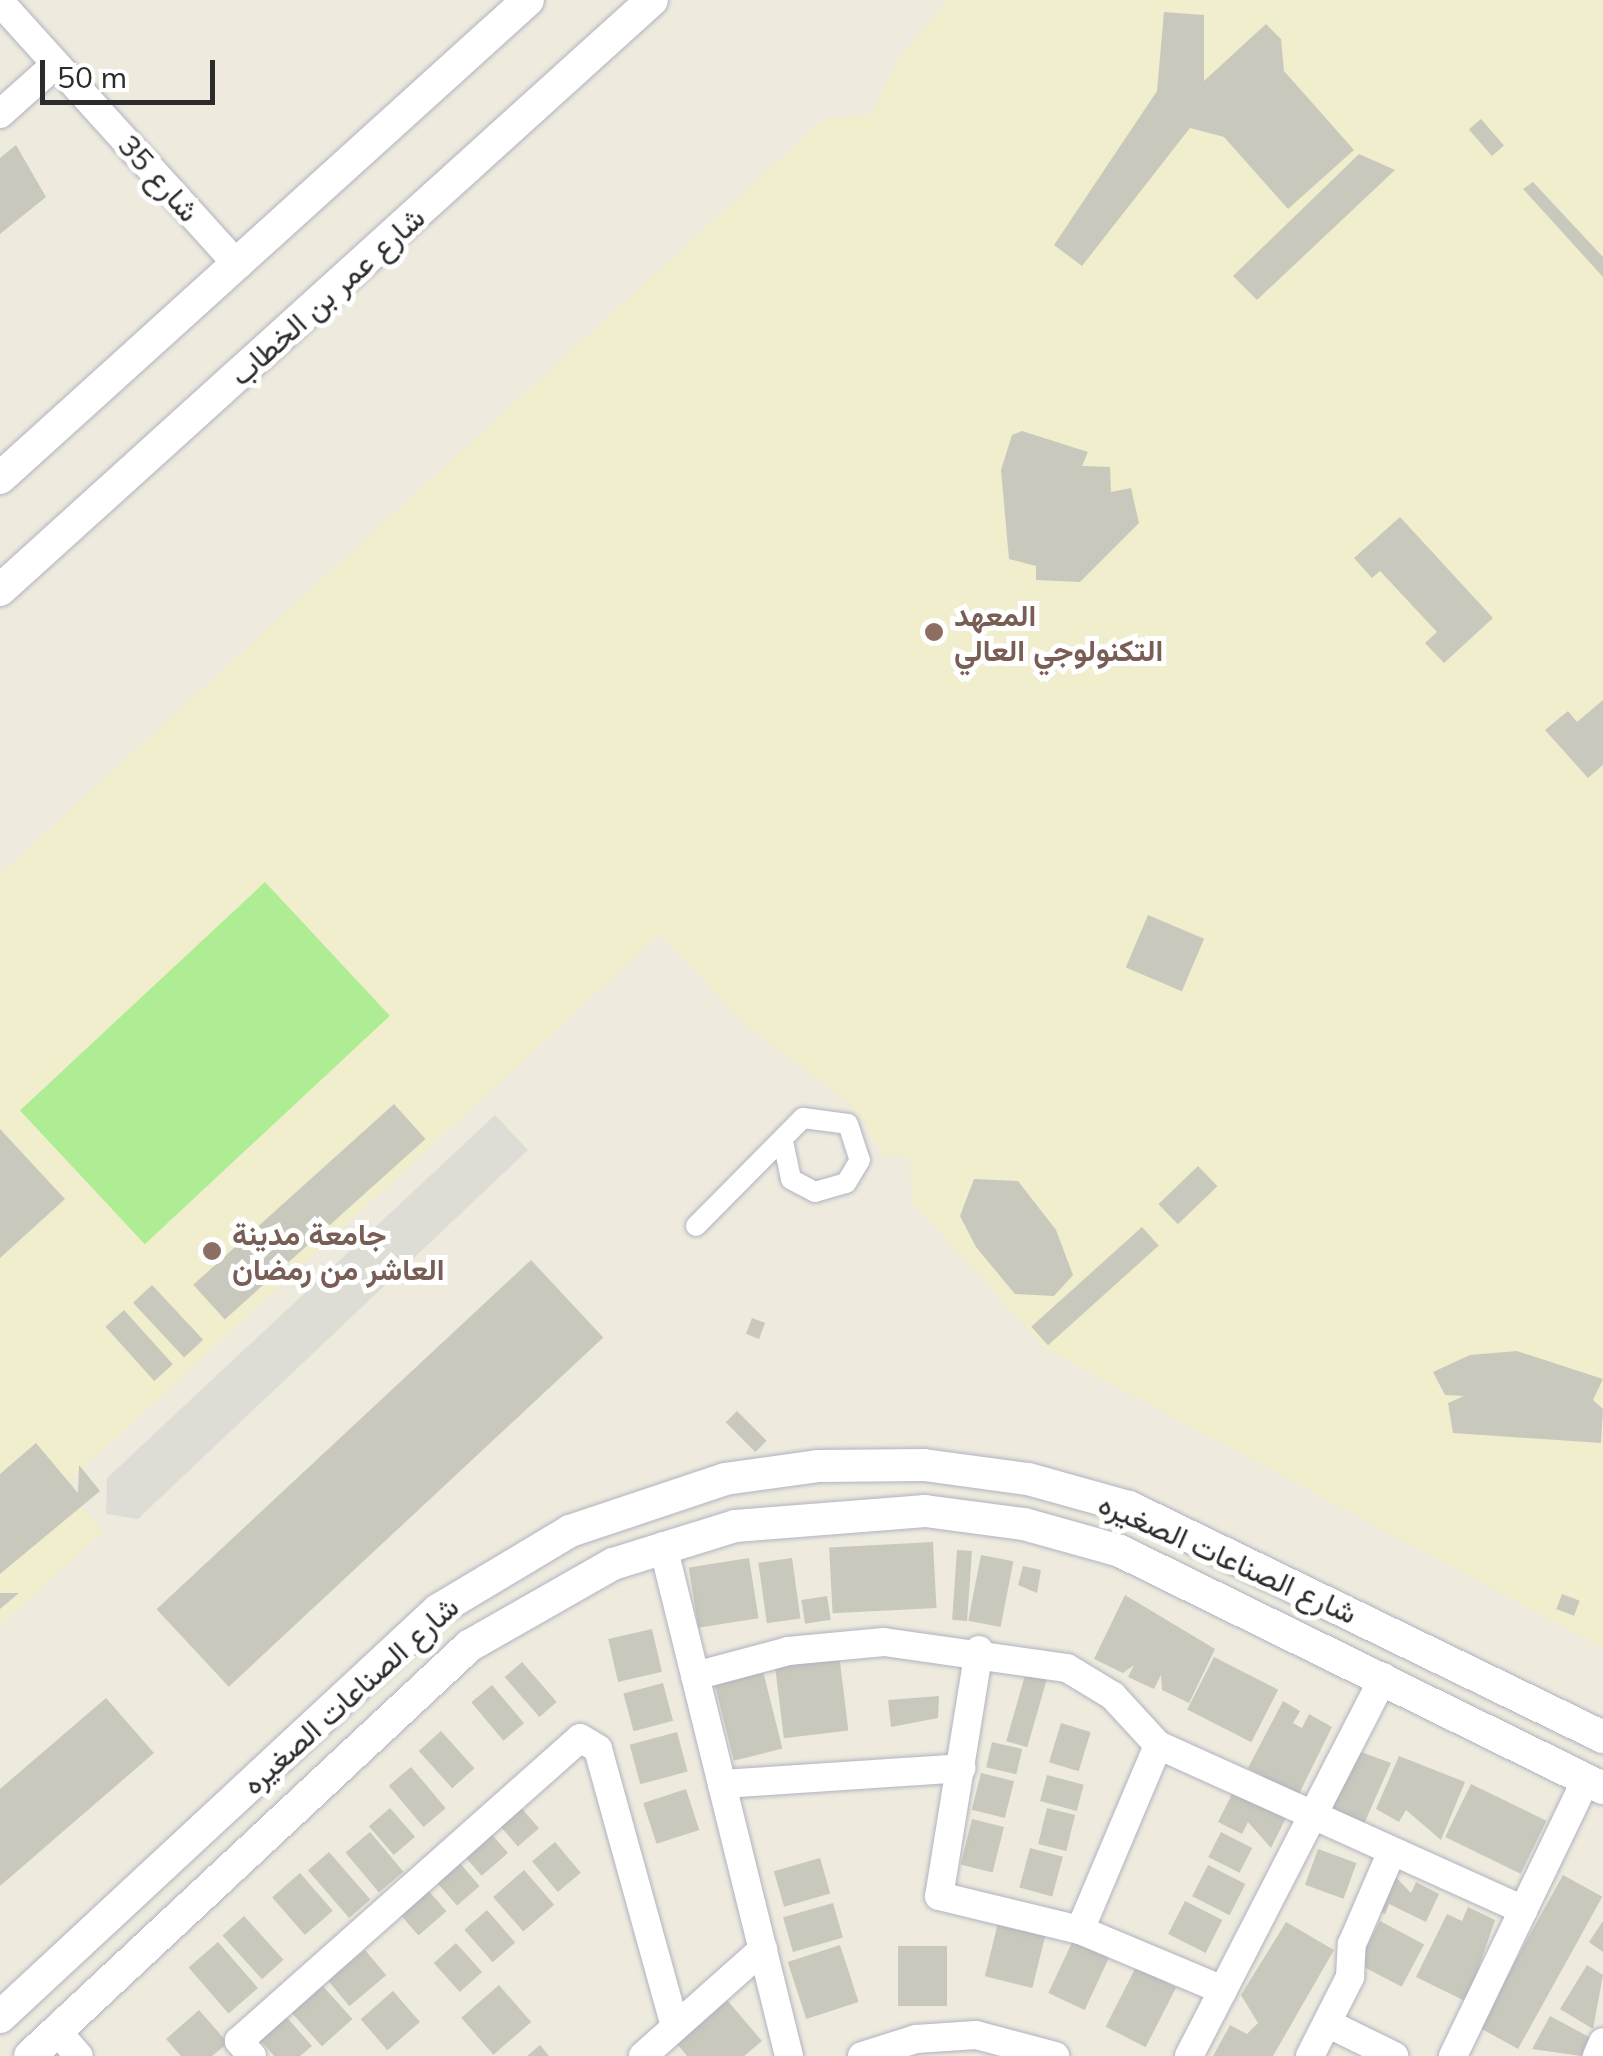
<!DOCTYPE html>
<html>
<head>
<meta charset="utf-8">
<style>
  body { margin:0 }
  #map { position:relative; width:1603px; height:2056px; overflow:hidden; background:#eeebde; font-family:Mulish,Vazirmatn,sans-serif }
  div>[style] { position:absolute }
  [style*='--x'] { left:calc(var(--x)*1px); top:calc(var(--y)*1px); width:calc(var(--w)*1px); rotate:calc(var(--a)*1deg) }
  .education>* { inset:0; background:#f0eecd }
  .pitch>* { inset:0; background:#afed94; transform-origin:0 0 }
  .plaza>* { inset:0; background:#deddd5 }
  .building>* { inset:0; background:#c9c8bd; transform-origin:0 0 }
  .roads { filter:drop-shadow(0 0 2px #b2b2c0) drop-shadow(0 0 2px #b2b2c0) }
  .pedestrian>* { height:20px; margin:-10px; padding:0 10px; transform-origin:10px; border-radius:10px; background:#fff }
  .minor>* { height:28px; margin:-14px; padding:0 14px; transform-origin:14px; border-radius:14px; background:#fff }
  .tertiary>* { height:32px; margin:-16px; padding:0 16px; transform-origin:16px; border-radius:16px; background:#fff }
  .dots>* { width:28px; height:28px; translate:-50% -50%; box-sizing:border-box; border:5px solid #fff; border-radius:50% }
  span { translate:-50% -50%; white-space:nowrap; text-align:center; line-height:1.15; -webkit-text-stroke:10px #fff; paint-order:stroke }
  .street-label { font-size:30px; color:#2c2c2c }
  .education-label { font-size:30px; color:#785e54; font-weight:700 }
  .left { translate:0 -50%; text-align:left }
  .scale { position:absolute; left:40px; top:60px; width:175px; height:45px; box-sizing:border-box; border:5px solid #2c2c2c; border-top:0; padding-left:12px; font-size:30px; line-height:35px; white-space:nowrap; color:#2c2c2c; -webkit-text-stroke:8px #fff; paint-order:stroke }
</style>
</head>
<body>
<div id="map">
  <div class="education">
    <i style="clip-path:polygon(948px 0,1603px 0,1603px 1648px,1046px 1349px,912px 1202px,910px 1158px,883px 1155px,852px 1105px,746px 1025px,660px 934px,64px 1486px,103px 1531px,0 1626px,0 874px,824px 119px,872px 114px,897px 60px)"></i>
  </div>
  <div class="pitch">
    <i style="left:265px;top:882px;width:183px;height:335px;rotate:47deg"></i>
  </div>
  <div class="plaza">
    <i style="clip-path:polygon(495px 1115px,528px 1150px,138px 1519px,106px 1514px,107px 1478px)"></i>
  </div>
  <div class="building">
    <i style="clip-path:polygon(1164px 12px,1204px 15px,1204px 81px,1266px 24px,1281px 39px,1284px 71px,1354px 150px,1288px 209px,1224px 137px,1190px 128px,1082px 266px,1054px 245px,1157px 91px)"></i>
    <i style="left:1481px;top:119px;width:35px;height:16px;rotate:49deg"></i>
    <i style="clip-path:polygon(16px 145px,46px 197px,0 234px,0 158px)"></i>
    <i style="clip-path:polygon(1359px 154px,1395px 170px,1257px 300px,1233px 276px)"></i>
    <i style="clip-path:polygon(1533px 182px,1603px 257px,1603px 277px,1523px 189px)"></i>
    <i style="clip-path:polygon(1022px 431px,1088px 452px,1082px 466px,1110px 467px,1111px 492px,1131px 488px,1139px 523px,1080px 582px,1036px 580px,1036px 566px,1009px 559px,1001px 470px,1012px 435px)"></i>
    <i style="clip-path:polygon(1400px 517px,1493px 618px,1444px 663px,1425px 643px,1437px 632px,1380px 571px,1372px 578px,1354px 558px)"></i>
    <i style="clip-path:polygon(1603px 700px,1603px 765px,1588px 778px,1545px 730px,1568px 711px,1577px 722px)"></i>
    <i style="left:1148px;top:915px;width:61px;height:57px;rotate:23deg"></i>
    <i style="left:394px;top:1104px;width:47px;height:270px;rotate:48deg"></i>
    <i style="clip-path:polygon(0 1129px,65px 1199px,0 1258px)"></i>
    <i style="left:1198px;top:1166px;width:28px;height:55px;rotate:46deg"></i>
    <i style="clip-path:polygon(974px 1179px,1018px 1181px,1056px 1230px,1073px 1275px,1054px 1296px,1015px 1294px,976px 1247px,960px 1216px)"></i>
    <i style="left:1142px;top:1227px;width:25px;height:149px;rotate:48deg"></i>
    <i style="left:531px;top:1260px;width:106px;height:512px;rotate:47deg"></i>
    <i style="left:152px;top:1285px;width:75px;height:26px;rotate:47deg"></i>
    <i style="left:124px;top:1310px;width:73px;height:25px;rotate:48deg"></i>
    <i style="left:752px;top:1318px;width:14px;height:17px;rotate:21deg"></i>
    <i style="clip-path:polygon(1517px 1351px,1603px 1379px,1593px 1400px,1603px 1409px,1601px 1443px,1453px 1433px,1448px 1403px,1464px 1396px,1445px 1395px,1433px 1372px,1470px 1355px)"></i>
    <i style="left:737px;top:1411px;width:42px;height:16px;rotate:45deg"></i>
    <i style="clip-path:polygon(36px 1443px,78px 1493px,79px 1465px,100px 1491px,0 1574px,0 1474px)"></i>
    <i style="left:933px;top:1542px;width:66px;height:104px;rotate:87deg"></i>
    <i style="left:957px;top:1550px;width:15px;height:70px;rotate:4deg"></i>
    <i style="left:981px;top:1555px;width:33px;height:67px;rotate:11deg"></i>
    <i style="left:749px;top:1558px;width:61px;height:61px;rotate:81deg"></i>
    <i style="left:792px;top:1558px;width:61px;height:34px;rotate:82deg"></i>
    <i style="clip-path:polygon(1023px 1566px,1041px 1570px,1037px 1593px,1018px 1585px)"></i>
    <i style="clip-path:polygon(0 1593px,19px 1593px,0 1609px)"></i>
    <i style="left:1562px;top:1594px;width:19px;height:16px;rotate:21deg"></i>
    <i style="clip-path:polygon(1125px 1595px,1215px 1649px,1189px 1703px,1162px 1690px,1161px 1675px,1154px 1689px,1128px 1677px,1134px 1665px,1123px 1673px,1094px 1659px)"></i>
    <i style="left:827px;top:1596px;width:24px;height:26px;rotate:81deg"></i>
    <i style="left:652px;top:1629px;width:44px;height:45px;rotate:77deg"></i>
    <i style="left:839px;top:1654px;width:77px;height:65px;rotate:83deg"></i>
    <i style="left:1214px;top:1657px;width:72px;height:59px;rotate:27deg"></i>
    <i style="left:522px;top:1662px;width:53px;height:23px;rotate:49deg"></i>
    <i style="left:763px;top:1671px;width:80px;height:50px;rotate:76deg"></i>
    <i style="left:1026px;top:1672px;width:22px;height:72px;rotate:16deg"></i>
    <i style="left:663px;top:1683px;width:39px;height:41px;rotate:75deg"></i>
    <i style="left:492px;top:1685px;width:50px;height:27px;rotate:50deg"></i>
    <i style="clip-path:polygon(939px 1696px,938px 1718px,891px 1727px,888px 1700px)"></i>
    <i style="clip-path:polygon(106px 1698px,154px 1753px,0 1886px,0 1789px)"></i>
    <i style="clip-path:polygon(1283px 1701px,1300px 1711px,1293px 1723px,1302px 1728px,1309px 1714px,1332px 1727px,1298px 1796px,1248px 1768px)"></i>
    <i style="left:1061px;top:1723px;width:31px;height:41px;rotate:17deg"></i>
    <i style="left:441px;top:1731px;width:50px;height:30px;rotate:48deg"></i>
    <i style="left:677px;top:1732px;width:41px;height:49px;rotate:75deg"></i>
    <i style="left:992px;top:1742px;width:31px;height:26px;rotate:13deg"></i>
    <i style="clip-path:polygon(1353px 1749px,1391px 1763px,1363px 1826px,1323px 1806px)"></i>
    <i style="clip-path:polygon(1399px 1756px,1465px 1782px,1441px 1840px,1406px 1810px,1399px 1822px,1376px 1809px)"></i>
    <i style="left:411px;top:1767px;width:54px;height:29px;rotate:50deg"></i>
    <i style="left:981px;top:1773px;width:34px;height:38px;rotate:14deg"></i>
    <i style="left:1047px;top:1775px;width:38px;height:27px;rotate:15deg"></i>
    <i style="left:1471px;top:1784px;width:84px;height:59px;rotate:26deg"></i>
    <i style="clip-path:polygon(1236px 1786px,1289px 1812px,1271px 1848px,1248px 1822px,1242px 1834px,1218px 1822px)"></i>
    <i style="left:686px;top:1789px;width:43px;height:45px;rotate:72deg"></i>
    <i style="left:518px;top:1804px;width:32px;height:28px;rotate:49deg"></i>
    <i style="left:390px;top:1808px;width:38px;height:28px;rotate:49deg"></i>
    <i style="left:1047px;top:1808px;width:29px;height:37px;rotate:14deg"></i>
    <i style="left:972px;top:1819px;width:33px;height:47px;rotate:14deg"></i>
    <i style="left:489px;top:1831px;width:29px;height:35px;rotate:49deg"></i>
    <i style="left:370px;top:1832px;width:52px;height:32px;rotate:50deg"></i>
    <i style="left:1221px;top:1832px;width:35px;height:28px;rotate:27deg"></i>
    <i style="left:555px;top:1842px;width:40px;height:30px;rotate:50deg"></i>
    <i style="left:1030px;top:1848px;width:34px;height:41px;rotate:15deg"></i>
    <i style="left:1318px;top:1849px;width:41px;height:38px;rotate:20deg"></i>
    <i style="left:329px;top:1852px;width:63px;height:28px;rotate:49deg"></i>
    <i style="left:820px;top:1858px;width:37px;height:48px;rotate:74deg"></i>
    <i style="left:458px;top:1861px;width:33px;height:30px;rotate:49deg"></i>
    <i style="left:1208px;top:1865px;width:42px;height:35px;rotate:27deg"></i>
    <i style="left:524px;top:1870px;width:46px;height:41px;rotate:49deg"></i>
    <i style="clip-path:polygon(1391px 1872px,1411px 1893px,1416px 1882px,1439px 1894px,1426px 1922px,1389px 1904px,1385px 1914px,1373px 1908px)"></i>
    <i style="left:300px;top:1873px;width:50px;height:37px;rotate:49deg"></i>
    <i style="left:1563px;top:1875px;width:45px;height:174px;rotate:29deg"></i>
    <i style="left:428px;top:1890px;width:28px;height:37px;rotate:49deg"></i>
    <i style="left:1185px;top:1901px;width:42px;height:37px;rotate:27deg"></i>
    <i style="left:833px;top:1903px;width:36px;height:52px;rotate:74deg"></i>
    <i style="clip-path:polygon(1468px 1907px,1495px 1920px,1467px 2002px,1416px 1977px,1447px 1914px,1462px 1921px)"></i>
    <i style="left:487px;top:1910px;width:43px;height:30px;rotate:49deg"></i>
    <i style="left:1000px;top:1915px;width:49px;height:63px;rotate:14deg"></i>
    <i style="left:244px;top:1916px;width:59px;height:29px;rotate:48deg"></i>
    <i style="left:1380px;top:1921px;width:50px;height:48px;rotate:28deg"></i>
    <i style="clip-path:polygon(1603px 1921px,1603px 1952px,1589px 1942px)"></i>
    <i style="clip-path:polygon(1286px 1922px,1334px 1950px,1273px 2056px,1213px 2056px,1230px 2025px,1247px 2034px,1258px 2023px,1241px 1995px)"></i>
    <i style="left:1075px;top:1936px;width:40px;height:63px;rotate:25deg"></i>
    <i style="left:218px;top:1942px;width:61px;height:39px;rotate:49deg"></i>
    <i style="left:456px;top:1943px;width:39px;height:30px;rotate:48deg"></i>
    <i style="left:840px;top:1945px;width:60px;height:55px;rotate:72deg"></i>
    <i style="left:898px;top:1946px;width:49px;height:60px"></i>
    <i style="left:365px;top:1950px;width:33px;height:48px;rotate:50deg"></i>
    <i style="clip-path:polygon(1587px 1965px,1603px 1975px,1593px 2029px,1560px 2009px)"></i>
    <i style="left:1136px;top:1967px;width:45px;height:67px;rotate:27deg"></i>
    <i style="left:321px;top:1984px;width:47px;height:41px;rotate:48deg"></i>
    <i style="left:499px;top:1985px;width:49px;height:50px;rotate:49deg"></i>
    <i style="left:393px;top:1991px;width:41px;height:43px;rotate:49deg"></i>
    <i style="clip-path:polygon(727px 2000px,762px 2041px,744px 2056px,687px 2056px,677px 2044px)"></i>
    <i style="clip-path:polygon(199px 2010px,228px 2043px,212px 2056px,181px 2056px,166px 2039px)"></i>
    <i style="clip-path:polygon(283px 2013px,312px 2046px,300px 2056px,274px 2056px,257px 2036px)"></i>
    <i style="clip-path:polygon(1550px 2016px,1591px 2038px,1581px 2056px,1532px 2049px)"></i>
    <i style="clip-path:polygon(540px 2045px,549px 2056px,527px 2056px)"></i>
  </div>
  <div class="roads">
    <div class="pedestrian">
      <i style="--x:696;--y:1226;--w:152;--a:-45.3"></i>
      <i style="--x:803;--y:1118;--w:45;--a:7.6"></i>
      <i style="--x:848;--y:1124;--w:38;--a:72"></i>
      <i style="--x:860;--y:1160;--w:27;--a:121"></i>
      <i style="--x:846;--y:1183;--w:32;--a:164"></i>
      <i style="--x:815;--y:1192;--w:27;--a:-152"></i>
      <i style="--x:791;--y:1179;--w:38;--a:-102"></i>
    </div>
    <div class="minor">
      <i style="--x:0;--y:2;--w:355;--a:47.9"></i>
      <i style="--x:0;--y:114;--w:75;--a:-41.8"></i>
      <i style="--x:663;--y:1546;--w:525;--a:76.12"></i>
      <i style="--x:979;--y:1650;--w:249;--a:99.2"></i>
      <i style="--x:939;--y:1896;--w:145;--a:13.6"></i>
      <i style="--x:1080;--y:1930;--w:155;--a:22.8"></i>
      <i style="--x:695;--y:1676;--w:96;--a:-15"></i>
      <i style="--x:788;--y:1651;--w:96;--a:-5.4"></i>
      <i style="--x:884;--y:1642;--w:185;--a:8.1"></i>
      <i style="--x:1067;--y:1668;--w:54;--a:31.3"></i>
      <i style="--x:1113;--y:1696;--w:67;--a:47.4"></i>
      <i style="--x:1158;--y:1745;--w:401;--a:24.3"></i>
      <i style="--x:722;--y:1784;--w:240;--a:-3.8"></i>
      <i style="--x:1080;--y:1930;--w:201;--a:-67.1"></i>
      <i style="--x:1327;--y:2023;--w:75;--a:26.2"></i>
      <i style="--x:57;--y:2031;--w:33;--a:49"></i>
      <i style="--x:252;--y:2056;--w:20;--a:-131"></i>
      <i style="--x:239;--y:2041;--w:456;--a:-41.6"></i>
      <i style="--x:580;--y:1738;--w:21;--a:31"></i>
      <i style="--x:598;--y:1749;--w:288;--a:74.5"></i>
      <i style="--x:643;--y:2056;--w:161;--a:-41.7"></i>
      <i style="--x:862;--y:2056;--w:57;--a:-17.5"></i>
      <i style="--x:916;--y:2039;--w:60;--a:-3.8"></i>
      <i style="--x:976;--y:2035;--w:82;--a:14.9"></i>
      <i style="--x:1189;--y:2056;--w:426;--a:-62.8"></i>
      <i style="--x:1310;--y:2056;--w:89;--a:-63.1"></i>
      <i style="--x:1350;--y:1977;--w:33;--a:-87"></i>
      <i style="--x:1352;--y:1944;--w:101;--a:-66.7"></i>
      <i style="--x:1453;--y:2056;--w:306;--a:-64.3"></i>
      <i style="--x:1597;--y:2056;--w:15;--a:-67"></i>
    </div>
    <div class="tertiary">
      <i style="--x:0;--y:478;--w:712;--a:-42.15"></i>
      <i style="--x:0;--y:590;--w:879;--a:-42.14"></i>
      <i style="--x:0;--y:2017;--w:598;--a:-42.9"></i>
      <i style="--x:438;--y:1610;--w:154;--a:-30.9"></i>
      <i style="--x:570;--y:1531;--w:163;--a:-18.5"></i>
      <i style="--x:725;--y:1479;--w:95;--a:-7.9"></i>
      <i style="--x:819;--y:1466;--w:105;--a:-0.5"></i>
      <i style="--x:924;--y:1465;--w:105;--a:7.7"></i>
      <i style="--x:1028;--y:1479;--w:105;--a:15.5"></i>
      <i style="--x:1129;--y:1507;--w:527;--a:25.88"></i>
      <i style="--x:30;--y:2056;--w:601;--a:-43.04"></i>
      <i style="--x:469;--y:1646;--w:166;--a:-29.7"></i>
      <i style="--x:613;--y:1564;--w:128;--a:-17.3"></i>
      <i style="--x:735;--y:1526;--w:191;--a:-4.5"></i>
      <i style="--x:925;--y:1511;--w:100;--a:7.5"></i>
      <i style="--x:1024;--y:1524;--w:100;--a:15.7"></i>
      <i style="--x:1120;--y:1551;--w:538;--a:26.14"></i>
    </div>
  </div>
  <div class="dots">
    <i style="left:934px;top:632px;background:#8d6e63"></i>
    <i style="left:212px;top:1251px;background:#8d6e63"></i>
  </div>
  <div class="street-label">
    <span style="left:159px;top:178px;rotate:48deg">شارع 35</span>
    <span style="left:327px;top:296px;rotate:-42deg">شارع عمر بن الخطاب</span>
    <span style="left:1228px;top:1558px;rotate:24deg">شارع الصناعات الصغيره</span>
    <span style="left:350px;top:1695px;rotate:-42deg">شارع الصناعات الصغيره</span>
  </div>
  <div class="education-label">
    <span class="left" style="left:954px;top:632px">المعهد<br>التكنولوجي العالي</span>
    <span class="left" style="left:232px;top:1251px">جامعة مدينة<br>العاشر من رمضان</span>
  </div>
  <div class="scale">50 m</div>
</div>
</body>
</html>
